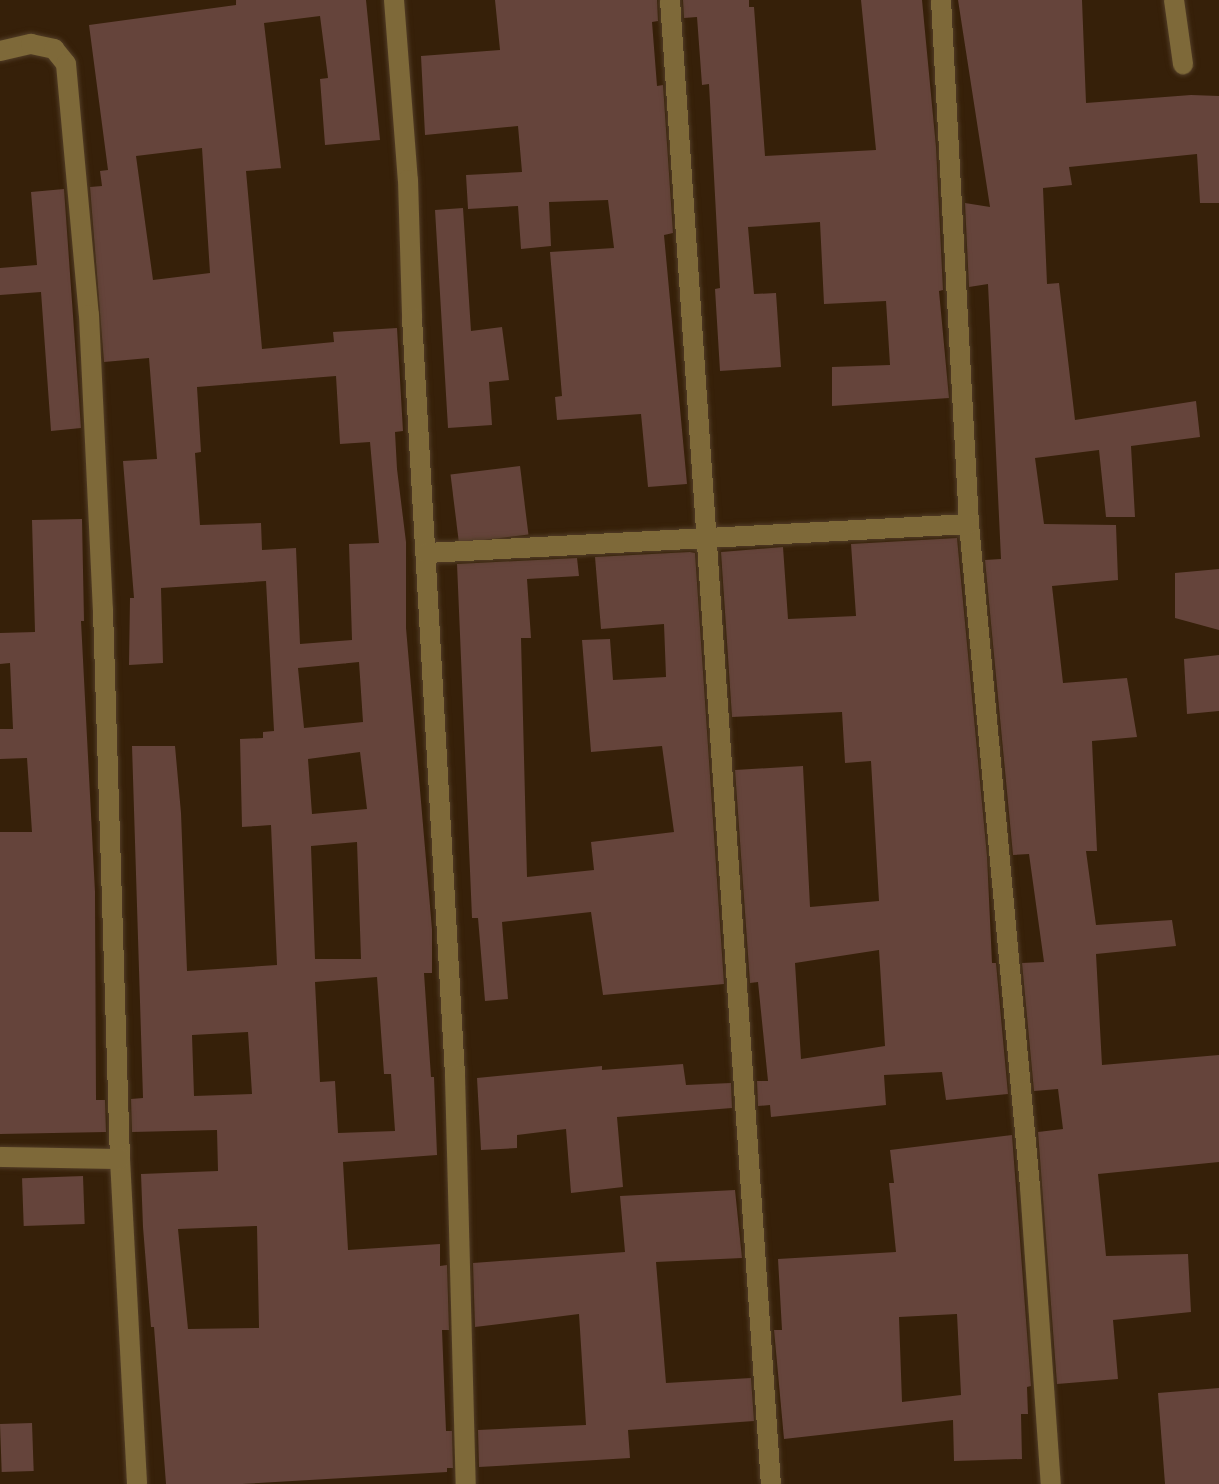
<!DOCTYPE html>
<html>
<head>
<meta charset="utf-8">
<style>
  body { margin:0 }
  #map { position:relative; width:1219px; height:1484px; overflow:hidden; background:#362009; font-family:"Open Sans",sans-serif }
  div>[style] { position:absolute }
  [style*='--x'] { left:calc(var(--x)*1px); top:calc(var(--y)*1px); width:calc(var(--w)*1px); rotate:calc(var(--a)*1deg) }
  .building>* { inset:0; background:#65443b; transform-origin:0 0 }
  .roads { filter:drop-shadow(0 0 2px #523d27) drop-shadow(0 0 2px #523d27) }
  .minor>* { height:20px; margin:-10px; padding:0 10px; transform-origin:10px; border-radius:10px; background:#7e6939 }
  span { translate:-50% -50%; white-space:nowrap; text-align:center; line-height:1.15; -webkit-text-stroke:6px #160c04; paint-order:stroke }
</style>
</head>
<body>
<div id="map">
  <div class="building">
    <i style="clip-path:polygon(evenodd,236px 0,366px 0,380px 140px,325px 145px,320px 79px,328px 78px,320px 16px,264px 23px,281px 168px,246px 171px,262px 349px,334px 342px,333px 332px,397px 328px,403px 431px,395px 432px,397px 469px,406px 542px,406px 628px,432px 929px,432px 973px,424px 973px,431px 1077px,434px 1077px,437px 1155px,343px 1162px,348px 1250px,440px 1244px,440px 1266px,447px 1265px,449px 1330px,442px 1330px,446px 1431px,452px 1431px,453px 1468px,447px 1468px,447px 1472px,242px 1484px,166px 1484px,154px 1327px,151px 1327px,143px 1227px,141px 1174px,218px 1171px,217px 1130px,132px 1132px,131px 1099px,143px 1098px,132px 746px,175px 746px,181px 813px,187px 971px,277px 965px,271px 825px,242px 827px,240px 739px,263px 738px,263px 732px,274px 731px,266px 581px,161px 588px,163px 663px,129px 665px,130px 598px,134px 598px,123px 461px,157px 459px,149px 358px,104px 362px,90px 187px,102px 186px,100px 171px,108px 170px,89px 25px,236px 5px,236px 0,202px 148px,210px 273px,153px 280px,136px 156px,202px 148px,236px 0,336px 376px,340px 444px,370px 442px,379px 543px,349px 544px,352px 640px,300px 644px,296px 548px,262px 550px,261px 523px,200px 525px,195px 453px,201px 452px,197px 387px,336px 376px,236px 0,359px 662px,363px 722px,304px 728px,298px 668px,359px 662px,236px 0,360px 752px,367px 809px,312px 814px,308px 759px,360px 752px,236px 0,357px 842px,361px 959px,315px 959px,311px 846px,357px 842px,236px 0,377px 977px,384px 1074px,391px 1074px,395px 1131px,338px 1133px,335px 1081px,320px 1082px,315px 982px,377px 977px,236px 0,248px 1032px,252px 1094px,194px 1096px,192px 1035px,248px 1032px,236px 0,257px 1226px,259px 1328px,188px 1329px,178px 1229px,257px 1226px)"></i>
    <i style="clip-path:polygon(495px 0,657px 0,658px 21px,652px 22px,657px 86px,663px 85px,673px 233px,664px 235px,687px 484px,648px 487px,641px 414px,557px 420px,555px 397px,562px 396px,550px 252px,614px 248px,608px 200px,549px 202px,551px 246px,521px 249px,518px 206px,468px 209px,466px 175px,522px 172px,518px 126px,425px 135px,421px 56px,500px 50px)"></i>
    <i style="clip-path:polygon(683px 0,749px 0,749px 7px,754px 7px,765px 156px,876px 150px,861px 0,922px 0,936px 147px,943px 290px,939px 291px,949px 398px,832px 406px,832px 367px,890px 365px,886px 301px,824px 304px,820px 222px,748px 227px,754px 294px,776px 293px,781px 367px,720px 371px,715px 289px,720px 288px,709px 84px,702px 85px,697px 17px,684px 18px)"></i>
    <i style="clip-path:polygon(958px 0,1082px 0,1086px 103px,1191px 95px,1219px 96px,1219px 203px,1200px 203px,1197px 154px,1069px 167px,1072px 185px,1043px 188px,1047px 284px,1059px 283px,1075px 420px,1196px 401px,1200px 437px,1131px 446px,1135px 517px,1106px 517px,1099px 450px,1035px 458px,1044px 524px,1116px 525px,1118px 580px,1052px 586px,1063px 683px,1127px 678px,1137px 737px,1092px 741px,1097px 851px,1086px 851px,1096px 925px,1172px 920px,1176px 946px,1096px 954px,1102px 1065px,1219px 1055px,1219px 1162px,1098px 1174px,1106px 1256px,1188px 1254px,1191px 1312px,1113px 1320px,1118px 1379px,1057px 1384px,1038px 1132px,1063px 1129px,1058px 1089px,1034px 1091px,1022px 963px,1044px 962px,1029px 854px,1013px 855px,985px 560px,1001px 559px,988px 284px,969px 287px,965px 203px,990px 207px)"></i>
    <i style="clip-path:polygon(64px 189px,81px 428px,51px 431px,41px 292px,0 295px,0 268px,37px 265px,31px 192px)"></i>
    <i style="clip-path:polygon(463px 208px,471px 331px,502px 327px,509px 380px,489px 382px,492px 425px,448px 428px,435px 210px)"></i>
    <i style="left:520px;top:466px;width:69px;height:70px;rotate:83deg"></i>
    <i style="clip-path:polygon(82px 519px,84px 621px,81px 621px,95px 892px,96px 1100px,105px 1100px,106px 1132px,0 1134px,0 832px,32px 832px,27px 758px,0 759px,0 729px,13px 729px,10px 663px,0 664px,0 633px,35px 632px,32px 520px)"></i>
    <i style="clip-path:polygon(evenodd,957px 538px,987px 856px,992px 963px,996px 963px,1008px 1094px,946px 1100px,942px 1072px,884px 1075px,886px 1105px,771px 1117px,770px 1105px,758px 1106px,757px 1081px,768px 1081px,758px 982px,750px 983px,735px 770px,803px 766px,810px 907px,879px 901px,871px 761px,845px 763px,842px 712px,732px 717px,721px 552px,783px 547px,788px 619px,856px 616px,851px 544px,957px 538px,879px 950px,885px 1046px,801px 1059px,795px 963px,879px 950px)"></i>
    <i style="clip-path:polygon(690px 552px,695px 553px,724px 984px,603px 995px,591px 912px,502px 922px,508px 999px,485px 1001px,478px 918px,472px 918px,457px 564px,577px 558px,579px 576px,527px 579px,531px 638px,521px 638px,527px 877px,594px 870px,591px 842px,674px 832px,662px 746px,591px 752px,582px 640px,610px 639px,613px 680px,666px 677px,664px 624px,601px 629px,595px 557px)"></i>
    <i style="clip-path:polygon(1219px 569px,1219px 630px,1175px 618px,1175px 573px)"></i>
    <i style="clip-path:polygon(1219px 655px,1219px 711px,1187px 714px,1184px 659px)"></i>
    <i style="clip-path:polygon(683px 1064px,686px 1085px,731px 1083px,732px 1108px,617px 1117px,623px 1187px,571px 1193px,566px 1129px,517px 1135px,517px 1148px,481px 1150px,477px 1078px,602px 1066px,602px 1070px)"></i>
    <i style="clip-path:polygon(evenodd,1012px 1135px,1031px 1386px,1027px 1387px,1028px 1414px,1021px 1414px,1022px 1459px,954px 1461px,953px 1420px,784px 1439px,774px 1330px,782px 1330px,778px 1259px,896px 1252px,889px 1183px,894px 1183px,890px 1150px,1012px 1135px,957px 1314px,961px 1395px,902px 1402px,899px 1317px,957px 1314px)"></i>
    <i style="left:83px;top:1176px;width:48px;height:61px;rotate:88deg"></i>
    <i style="clip-path:polygon(735px 1190px,742px 1258px,656px 1262px,666px 1383px,751px 1378px,754px 1421px,628px 1430px,630px 1458px,479px 1467px,478px 1430px,586px 1425px,579px 1314px,475px 1327px,473px 1263px,625px 1252px,620px 1196px)"></i>
    <i style="clip-path:polygon(1219px 1388px,1219px 1484px,1165px 1484px,1158px 1393px)"></i>
    <i style="left:32px;top:1423px;width:48px;height:32px;rotate:88deg"></i>
  </div>
  <div class="roads">
    <div class="minor">
      <i style="--x:394;--y:0;--w:181;--a:85.6"></i>
      <i style="--x:408;--y:180;--w:138;--a:88.3"></i>
      <i style="--x:412;--y:318;--w:759;--a:86.75"></i>
      <i style="--x:455;--y:1076;--w:408;--a:88.5"></i>
      <i style="--x:670;--y:0;--w:1487;--a:86.11"></i>
      <i style="--x:941;--y:0;--w:525;--a:86.94"></i>
      <i style="--x:969;--y:524;--w:666;--a:84.74"></i>
      <i style="--x:1030;--y:1187;--w:298;--a:86"></i>
      <i style="--x:1174;--y:0;--w:65;--a:82"></i>
      <i style="--x:0;--y:51;--w:32;--a:-13"></i>
      <i style="--x:31;--y:44;--w:24;--a:12"></i>
      <i style="--x:54;--y:49;--w:19;--a:51"></i>
      <i style="--x:66;--y:64;--w:252;--a:84.8"></i>
      <i style="--x:89;--y:315;--w:295;--a:87.3"></i>
      <i style="--x:103;--y:610;--w:549;--a:88.23"></i>
      <i style="--x:120;--y:1159;--w:325;--a:87"></i>
      <i style="--x:427;--y:553;--w:543;--a:-3.06"></i>
      <i style="--x:0;--y:1157;--w:120;--a:1"></i>
    </div>
  </div>
</div>
</body>
</html>
